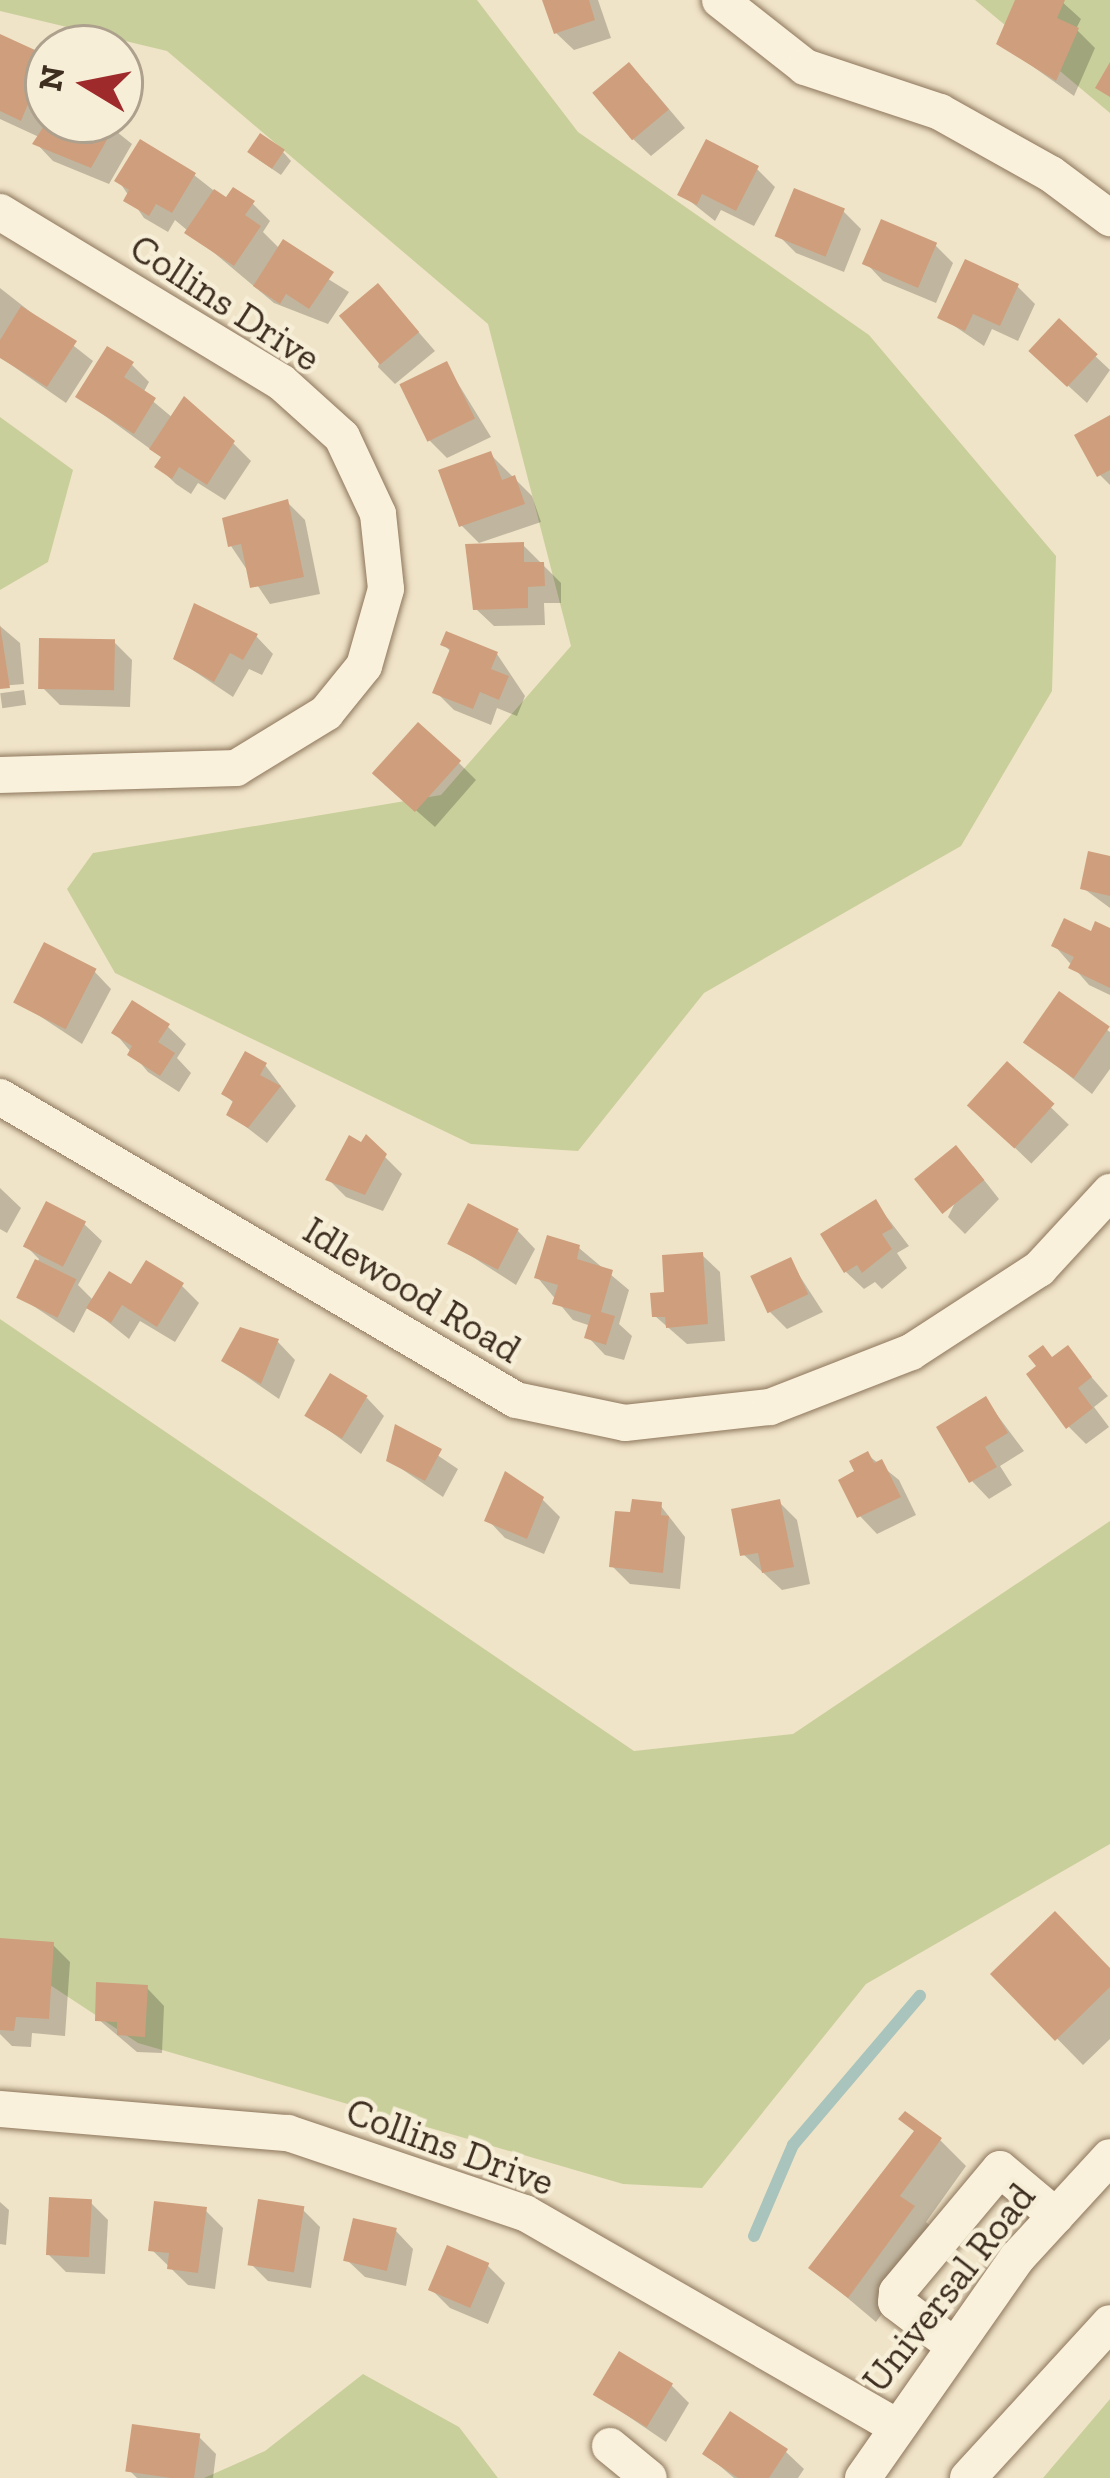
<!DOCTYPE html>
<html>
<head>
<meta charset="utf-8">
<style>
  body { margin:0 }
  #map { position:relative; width:1110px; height:2478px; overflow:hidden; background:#f0e4c8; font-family:"Zilla Slab",serif }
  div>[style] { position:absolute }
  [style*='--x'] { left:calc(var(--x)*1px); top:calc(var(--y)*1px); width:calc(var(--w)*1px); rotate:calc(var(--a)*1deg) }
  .green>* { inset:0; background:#c9cf9b }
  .shadow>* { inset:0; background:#0003; transform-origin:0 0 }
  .stream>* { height:12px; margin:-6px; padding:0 6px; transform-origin:6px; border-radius:6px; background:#a9c4bc }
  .building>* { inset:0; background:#cf9f7d; transform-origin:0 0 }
  .roads { filter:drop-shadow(0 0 3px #8d765c) drop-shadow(0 0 3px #8d765c) }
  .minor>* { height:36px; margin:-18px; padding:0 18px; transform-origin:18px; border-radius:18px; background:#faf1dc }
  span { translate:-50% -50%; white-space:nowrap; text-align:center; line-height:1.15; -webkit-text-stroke:9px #f7eed8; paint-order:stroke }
  .street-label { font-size:39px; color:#3d2e20 }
  .north { position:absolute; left:24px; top:24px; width:120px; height:120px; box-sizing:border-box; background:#f7eed8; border:3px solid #ada18e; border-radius:50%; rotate:280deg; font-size:33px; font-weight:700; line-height:48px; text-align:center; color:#3d2e20 }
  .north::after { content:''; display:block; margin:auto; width:42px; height:54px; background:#9e2a2b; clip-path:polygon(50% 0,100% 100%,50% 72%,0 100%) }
</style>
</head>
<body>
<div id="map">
  <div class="green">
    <i style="clip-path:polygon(0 0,477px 0,578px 132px,869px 335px,1056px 556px,1052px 691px,961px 846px,704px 993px,578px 1151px,471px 1144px,115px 973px,67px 889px,93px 853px,441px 795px,571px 646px,488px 324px,167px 51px,0 11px)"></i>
    <i style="clip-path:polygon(975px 0,1110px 0,1110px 113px)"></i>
    <i style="clip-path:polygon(0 417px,73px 470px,48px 562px,0 590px)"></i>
    <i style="clip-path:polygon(0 1319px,634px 1751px,793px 1734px,1110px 1521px,1110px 1844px,866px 1984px,702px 2188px,623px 2184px,138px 2043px,0 1952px)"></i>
    <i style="clip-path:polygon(363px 2374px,459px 2427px,498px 2478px,204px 2478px,265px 2451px)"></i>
    <i style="clip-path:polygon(1110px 2399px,1110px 2478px,1043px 2478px)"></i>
  </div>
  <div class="shadow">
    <i style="clip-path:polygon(545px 0,598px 0,611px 38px,574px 50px,556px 33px)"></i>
    <i style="clip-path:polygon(1019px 0,1060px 0,1081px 19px,1076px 29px,1095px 48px,1074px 96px,1000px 43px)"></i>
    <i style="clip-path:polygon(0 37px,48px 59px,48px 120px,102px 120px,132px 144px,109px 184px,53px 161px,36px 143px,39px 137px,0 119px)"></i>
    <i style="clip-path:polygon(647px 83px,685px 128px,651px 156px,633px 139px)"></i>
    <i style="clip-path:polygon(283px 152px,291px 161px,281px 175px,259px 160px)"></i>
    <i style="clip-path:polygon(757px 169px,775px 187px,754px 226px,721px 210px,715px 221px,681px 194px)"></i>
    <i style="clip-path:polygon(194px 175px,227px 201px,253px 204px,270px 221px,263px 232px,280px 249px,349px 292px,328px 324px,274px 303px,175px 220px,168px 232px,144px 218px,118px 180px)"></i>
    <i style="clip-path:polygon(843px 211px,861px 229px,844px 272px,796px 253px,778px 235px)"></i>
    <i style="clip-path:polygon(935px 245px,953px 263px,936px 303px,883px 281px,866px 263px)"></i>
    <i style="clip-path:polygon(1017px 286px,1035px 304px,1018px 341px,992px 329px,984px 346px,941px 317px)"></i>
    <i style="clip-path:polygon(0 288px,93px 361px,66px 403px,0 357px)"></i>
    <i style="clip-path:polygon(395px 305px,435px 351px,395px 384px,378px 367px)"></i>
    <i style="clip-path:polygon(1059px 322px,1110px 370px,1087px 403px,1050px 369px)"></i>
    <i style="clip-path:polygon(446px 364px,491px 437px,447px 458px,429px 440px)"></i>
    <i style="clip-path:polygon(132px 365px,149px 382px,143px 393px,173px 418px,233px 443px,251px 461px,225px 500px,198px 483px,191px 494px,176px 484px,158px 467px,164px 459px,79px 397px)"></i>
    <i style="clip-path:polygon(1110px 419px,1110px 485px,1100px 475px)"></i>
    <i style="clip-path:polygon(490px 454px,532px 496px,541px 522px,479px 543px,462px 526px)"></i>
    <i style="clip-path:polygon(287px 502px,305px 520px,320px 594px,270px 604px,231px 546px)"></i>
    <i style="clip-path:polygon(523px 545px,561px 583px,561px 603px,544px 603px,545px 625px,494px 626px,476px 609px)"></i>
    <i style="clip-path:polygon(0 626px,20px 643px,24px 684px,0 686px)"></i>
    <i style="clip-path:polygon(256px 636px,273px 654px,262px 675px,249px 669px,233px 697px,176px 659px)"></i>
    <i style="clip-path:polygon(114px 642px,132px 660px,130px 707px,60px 705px,42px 687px)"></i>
    <i style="clip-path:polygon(444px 645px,497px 654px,525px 696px,517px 716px,497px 708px,491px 725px,454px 710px,436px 692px,452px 653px)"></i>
    <i style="left:24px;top:690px;width:15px;height:24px;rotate:82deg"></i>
    <i style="clip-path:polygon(459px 763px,476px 780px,435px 827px,394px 791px)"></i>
    <i style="clip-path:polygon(1110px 859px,1110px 908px,1083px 888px)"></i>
    <i style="clip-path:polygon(1110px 932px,1110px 995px,1089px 985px,1054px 945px)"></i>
    <i style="clip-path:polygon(94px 971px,111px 989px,82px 1044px,17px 1001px)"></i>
    <i style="clip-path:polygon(1059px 996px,1110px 1032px,1110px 1069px,1092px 1094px,1027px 1042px)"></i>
    <i style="clip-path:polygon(168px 1027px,186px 1044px,177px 1058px,191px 1073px,179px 1092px,148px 1072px,115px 1033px)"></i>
    <i style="clip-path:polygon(265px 1065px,296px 1106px,267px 1143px,229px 1114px,235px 1104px,224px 1094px)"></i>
    <i style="left:1007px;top:1065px;width:86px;height:54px;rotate:44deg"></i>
    <i style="clip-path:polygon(366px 1138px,402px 1174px,383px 1211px,346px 1197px,328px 1179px)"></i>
    <i style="clip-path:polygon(973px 1166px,999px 1199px,965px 1234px,948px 1217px)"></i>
    <i style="clip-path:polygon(0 1188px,21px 1208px,7px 1233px,0 1229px)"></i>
    <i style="clip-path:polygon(876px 1203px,909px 1246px,897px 1253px,907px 1268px,882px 1289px,875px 1282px,864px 1289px,846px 1272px)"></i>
    <i style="clip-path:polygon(84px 1224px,102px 1241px,78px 1285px,94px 1301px,182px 1286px,199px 1303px,175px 1342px,140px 1321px,129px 1339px,88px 1306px,74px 1333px,20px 1297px,39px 1259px,26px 1246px)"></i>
    <i style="clip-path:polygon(518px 1231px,535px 1249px,516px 1285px,451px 1243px)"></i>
    <i style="clip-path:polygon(579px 1248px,629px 1290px,619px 1324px,632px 1336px,624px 1360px,605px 1355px,588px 1337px,591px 1326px,573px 1320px,537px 1277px)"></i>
    <i style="clip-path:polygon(702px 1255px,720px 1272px,725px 1341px,687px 1344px,655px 1316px)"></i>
    <i style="clip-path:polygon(790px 1261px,823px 1312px,787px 1329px,769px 1311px)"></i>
    <i style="clip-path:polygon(278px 1342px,295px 1360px,279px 1399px,224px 1361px)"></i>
    <i style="clip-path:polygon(1067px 1349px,1108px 1396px,1094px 1407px,1109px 1427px,1086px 1444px,1069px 1427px,1041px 1367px)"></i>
    <i style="clip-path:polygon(367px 1398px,384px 1416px,361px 1454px,308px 1415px)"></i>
    <i style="clip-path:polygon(986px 1400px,1024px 1451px,1000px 1466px,1012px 1485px,989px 1499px,972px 1481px)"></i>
    <i style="clip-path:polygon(397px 1428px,458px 1469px,443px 1497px,390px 1461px)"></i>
    <i style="clip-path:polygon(868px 1455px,899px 1480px,916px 1515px,877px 1534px,860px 1516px,858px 1473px)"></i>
    <i style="clip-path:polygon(542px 1499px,560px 1517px,544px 1554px,505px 1538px,488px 1520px)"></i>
    <i style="clip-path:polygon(779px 1502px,797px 1520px,810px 1584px,782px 1590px,743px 1554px)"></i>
    <i style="clip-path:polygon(660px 1505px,685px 1537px,680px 1589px,630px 1584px,612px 1566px,633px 1516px)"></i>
    <i style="clip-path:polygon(0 1941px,53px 1945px,70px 1962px,65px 2036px,32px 2033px,31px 2047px,12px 2046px,0 2034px)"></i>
    <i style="clip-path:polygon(1110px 1972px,1110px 2039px,1083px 2065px,994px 1974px)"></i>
    <i style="clip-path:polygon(147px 1988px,164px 2006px,162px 2053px,137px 2052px,98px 2019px)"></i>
    <i style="clip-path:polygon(940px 2140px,966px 2166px,926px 2222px,939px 2234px,876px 2322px,812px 2268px)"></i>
    <i style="clip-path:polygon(0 2202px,9px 2210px,6px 2245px,0 2244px)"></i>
    <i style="clip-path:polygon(90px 2202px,108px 2220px,105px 2274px,66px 2272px,48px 2254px)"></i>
    <i style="clip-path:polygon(302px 2209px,320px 2227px,311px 2288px,268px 2281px,251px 2264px)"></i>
    <i style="clip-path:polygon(205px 2210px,223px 2228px,215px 2289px,188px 2285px,151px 2249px)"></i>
    <i style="clip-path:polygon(396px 2231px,413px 2249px,406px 2286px,365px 2277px,347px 2260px)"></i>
    <i style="clip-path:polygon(487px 2265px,505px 2283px,488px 2324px,450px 2308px,432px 2290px)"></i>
    <i style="clip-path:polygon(671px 2385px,689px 2403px,666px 2442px,597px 2395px)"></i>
    <i style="clip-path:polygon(198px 2436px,216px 2454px,213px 2478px,137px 2478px,129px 2470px)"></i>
    <i style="clip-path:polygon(786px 2452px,804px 2469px,798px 2478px,734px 2478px,706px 2454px)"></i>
  </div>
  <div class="stream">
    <i style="--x:754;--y:2236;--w:99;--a:-66.8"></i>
    <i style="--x:793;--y:2145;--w:196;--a:-49.6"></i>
  </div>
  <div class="building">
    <i style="clip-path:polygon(542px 0,589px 0,595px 20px,554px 34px)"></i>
    <i style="clip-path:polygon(1015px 0,1065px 0,1057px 18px,1079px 28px,1056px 81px,996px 44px)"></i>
    <i style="clip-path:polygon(0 34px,48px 56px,21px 121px,0 111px)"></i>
    <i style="left:629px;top:62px;width:62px;height:48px;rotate:50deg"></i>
    <i style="clip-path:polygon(1110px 62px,1110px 97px,1095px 88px)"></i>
    <i style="clip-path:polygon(48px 120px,108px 120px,116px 124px,91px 168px,32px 144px)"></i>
    <i style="left:260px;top:133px;width:30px;height:23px;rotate:34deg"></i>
    <i style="clip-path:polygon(140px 139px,196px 173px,172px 213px,156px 204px,149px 216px,123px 201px,129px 190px,114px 181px)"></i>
    <i style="clip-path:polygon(706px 139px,759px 166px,736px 211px,702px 194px,697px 205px,677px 195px)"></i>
    <i style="clip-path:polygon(233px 187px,255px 201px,245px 215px,261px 226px,234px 266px,184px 233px,214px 189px,226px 197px)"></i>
    <i style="left:794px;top:188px;width:55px;height:52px;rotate:22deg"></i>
    <i style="left:881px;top:219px;width:61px;height:49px;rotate:23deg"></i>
    <i style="clip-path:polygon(283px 239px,334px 272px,309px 309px,286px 294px,280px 304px,253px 286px)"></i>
    <i style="clip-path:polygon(965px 259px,1019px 284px,1000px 326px,973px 314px,965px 331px,937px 318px)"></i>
    <i style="left:378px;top:283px;width:64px;height:51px;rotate:50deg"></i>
    <i style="clip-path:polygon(21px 306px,77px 341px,47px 387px,0 358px,0 340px)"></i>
    <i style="left:1059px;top:318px;width:53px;height:45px;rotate:43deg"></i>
    <i style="clip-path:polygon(107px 346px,134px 362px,124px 377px,156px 398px,134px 434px,75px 397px)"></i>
    <i style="left:447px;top:361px;width:64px;height:53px;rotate:64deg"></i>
    <i style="clip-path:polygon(184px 396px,235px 441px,207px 485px,179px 467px,172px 479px,154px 467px,161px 457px,149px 449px)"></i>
    <i style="clip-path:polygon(1110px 415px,1110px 470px,1097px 477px,1074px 435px)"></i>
    <i style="clip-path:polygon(491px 451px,502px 480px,515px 475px,525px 504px,459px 527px,438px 470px)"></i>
    <i style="clip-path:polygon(288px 499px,304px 577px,250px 588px,241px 544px,228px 547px,222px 518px)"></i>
    <i style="clip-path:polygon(524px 542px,524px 562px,544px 562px,545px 586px,528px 587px,528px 608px,473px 610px,465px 544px)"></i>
    <i style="clip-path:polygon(194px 603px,258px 634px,243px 660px,230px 653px,214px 682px,173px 659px)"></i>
    <i style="clip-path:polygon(0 625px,10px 688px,0 689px)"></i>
    <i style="clip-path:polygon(446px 631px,498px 652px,491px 669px,509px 676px,499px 700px,480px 692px,473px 709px,432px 693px,450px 649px,440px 645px)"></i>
    <i style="left:39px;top:638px;width:76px;height:51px;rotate:1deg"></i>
    <i style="left:418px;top:722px;width:58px;height:69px;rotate:42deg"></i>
    <i style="clip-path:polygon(1088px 851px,1110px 856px,1110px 896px,1080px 889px)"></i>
    <i style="clip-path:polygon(1064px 918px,1091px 931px,1095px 921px,1110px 928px,1110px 988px,1068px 968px,1074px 957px,1051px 946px)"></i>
    <i style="left:44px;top:942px;width:59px;height:68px;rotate:27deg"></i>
    <i style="left:1059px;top:991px;width:62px;height:63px;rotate:35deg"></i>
    <i style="clip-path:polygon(132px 1000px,170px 1024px,158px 1042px,175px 1053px,160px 1076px,127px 1055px,132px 1046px,111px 1033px)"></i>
    <i style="clip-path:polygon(245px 1051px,267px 1063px,260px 1075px,281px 1086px,248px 1128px,226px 1115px,233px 1101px,221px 1094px)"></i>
    <i style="left:1007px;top:1061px;width:64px;height:60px;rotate:42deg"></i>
    <i style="clip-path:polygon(366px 1134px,387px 1154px,365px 1195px,325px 1180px,349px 1135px,361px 1142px)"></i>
    <i style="left:956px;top:1145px;width:45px;height:54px;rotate:51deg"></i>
    <i style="clip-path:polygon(876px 1199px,893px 1228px,882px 1234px,892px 1249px,862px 1273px,857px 1265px,844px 1273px,820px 1234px)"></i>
    <i style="left:46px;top:1201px;width:45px;height:51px;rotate:27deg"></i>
    <i style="left:468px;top:1203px;width:57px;height:46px;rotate:27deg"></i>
    <i style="clip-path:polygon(547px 1235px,580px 1245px,577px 1259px,613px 1270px,601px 1312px,615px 1316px,606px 1345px,584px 1338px,591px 1315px,552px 1304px,558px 1285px,534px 1278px)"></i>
    <i style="clip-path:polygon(703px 1252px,708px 1324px,666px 1328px,665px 1317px,652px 1317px,650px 1293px,664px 1292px,662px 1255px)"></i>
    <i style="left:791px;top:1257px;width:41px;height:45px;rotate:65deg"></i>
    <i style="left:35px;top:1259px;width:46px;height:43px;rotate:26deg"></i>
    <i style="clip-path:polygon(146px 1260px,184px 1283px,157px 1327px,122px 1305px,111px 1323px,86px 1308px,109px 1271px,131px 1284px)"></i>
    <i style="clip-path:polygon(240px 1327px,279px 1339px,261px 1384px,221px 1361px)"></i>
    <i style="clip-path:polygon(1043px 1345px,1052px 1357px,1068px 1345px,1092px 1377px,1078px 1388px,1093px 1408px,1066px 1429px,1026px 1374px,1036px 1366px,1028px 1356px)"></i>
    <i style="left:330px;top:1373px;width:44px;height:50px;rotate:31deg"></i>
    <i style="clip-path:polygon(986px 1396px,1008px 1433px,985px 1447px,997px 1467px,969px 1483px,936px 1427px)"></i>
    <i style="clip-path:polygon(395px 1424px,442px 1449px,425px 1481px,386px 1461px)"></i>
    <i style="clip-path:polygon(868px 1451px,874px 1463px,882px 1459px,901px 1497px,857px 1518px,838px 1480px,854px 1471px,849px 1461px)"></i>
    <i style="clip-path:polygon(505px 1471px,544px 1497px,527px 1539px,484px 1521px)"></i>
    <i style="clip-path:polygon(632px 1499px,662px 1502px,661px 1515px,669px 1516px,663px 1573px,609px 1567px,615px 1511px,630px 1512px)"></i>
    <i style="clip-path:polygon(780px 1499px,794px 1567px,762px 1573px,758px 1553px,740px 1556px,731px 1509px)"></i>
    <i style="clip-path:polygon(1055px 1911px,1110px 1968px,1110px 1987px,1055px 2041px,990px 1974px)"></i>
    <i style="clip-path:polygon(0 1938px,54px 1942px,49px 2019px,16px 2017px,14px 2031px,0 2030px)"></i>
    <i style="clip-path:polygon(96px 1982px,148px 1985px,145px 2037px,117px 2035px,117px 2022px,95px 2021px)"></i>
    <i style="clip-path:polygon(905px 2111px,942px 2138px,900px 2196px,915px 2206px,848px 2298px,808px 2268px,914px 2131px,898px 2119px)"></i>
    <i style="left:49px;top:2197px;width:43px;height:58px;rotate:3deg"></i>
    <i style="left:258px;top:2199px;width:47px;height:67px;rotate:9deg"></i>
    <i style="clip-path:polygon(154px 2201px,207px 2207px,198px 2273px,167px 2269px,169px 2253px,148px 2251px)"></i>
    <i style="left:353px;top:2218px;width:45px;height:44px;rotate:13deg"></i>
    <i style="left:447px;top:2245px;width:46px;height:49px;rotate:23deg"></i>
    <i style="left:619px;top:2351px;width:63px;height:51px;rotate:31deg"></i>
    <i style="clip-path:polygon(730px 2411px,788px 2449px,769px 2478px,738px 2478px,702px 2454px)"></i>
    <i style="left:132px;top:2424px;width:69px;height:48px;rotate:8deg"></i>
  </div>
  <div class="roads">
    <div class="minor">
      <i style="--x:720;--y:0;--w:108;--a:38.2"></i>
      <i style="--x:805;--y:67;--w:142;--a:18.4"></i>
      <i style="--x:940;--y:112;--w:127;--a:29.2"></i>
      <i style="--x:1051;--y:174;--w:74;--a:36.7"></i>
      <i style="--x:0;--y:212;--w:328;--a:31.2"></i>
      <i style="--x:281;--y:382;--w:82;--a:42"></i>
      <i style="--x:342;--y:437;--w:85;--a:64.9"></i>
      <i style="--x:378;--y:514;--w:75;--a:83.9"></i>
      <i style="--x:386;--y:589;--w:80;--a:105.9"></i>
      <i style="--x:364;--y:666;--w:60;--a:129"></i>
      <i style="--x:326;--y:713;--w:105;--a:148.6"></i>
      <i style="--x:236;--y:768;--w:236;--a:178.3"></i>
      <i style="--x:0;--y:1097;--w:598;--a:30.42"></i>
      <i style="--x:516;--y:1400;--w:111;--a:11.9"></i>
      <i style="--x:625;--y:1423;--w:146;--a:-6.3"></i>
      <i style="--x:770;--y:1407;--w:151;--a:-21.3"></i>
      <i style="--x:911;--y:1352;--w:153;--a:-33"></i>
      <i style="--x:1039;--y:1269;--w:105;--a:-47.3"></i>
      <i style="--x:0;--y:2109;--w:289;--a:4.8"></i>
      <i style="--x:288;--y:2133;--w:250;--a:18.7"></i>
      <i style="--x:525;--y:2213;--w:426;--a:29.9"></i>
      <i style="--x:953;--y:2345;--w:71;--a:-143"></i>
      <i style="--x:896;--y:2302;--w:10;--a:-84"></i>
      <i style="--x:897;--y:2292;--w:160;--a:-50.1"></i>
      <i style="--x:1000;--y:2169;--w:73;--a:40"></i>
      <i style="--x:610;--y:2446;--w:50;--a:39.4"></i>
      <i style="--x:863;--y:2478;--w:269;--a:-55"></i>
      <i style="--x:1017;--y:2258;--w:137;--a:-47.4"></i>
      <i style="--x:968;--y:2478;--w:210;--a:-47.5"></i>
    </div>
  </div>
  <div class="street-label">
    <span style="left:225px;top:303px;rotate:33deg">Collins Drive</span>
    <span style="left:412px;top:1290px;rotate:31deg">Idlewood Road</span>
    <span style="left:450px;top:2147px;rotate:20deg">Collins Drive</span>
    <span style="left:949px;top:2288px;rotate:-52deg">Universal Road</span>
  </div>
  <div class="north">N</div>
</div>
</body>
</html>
